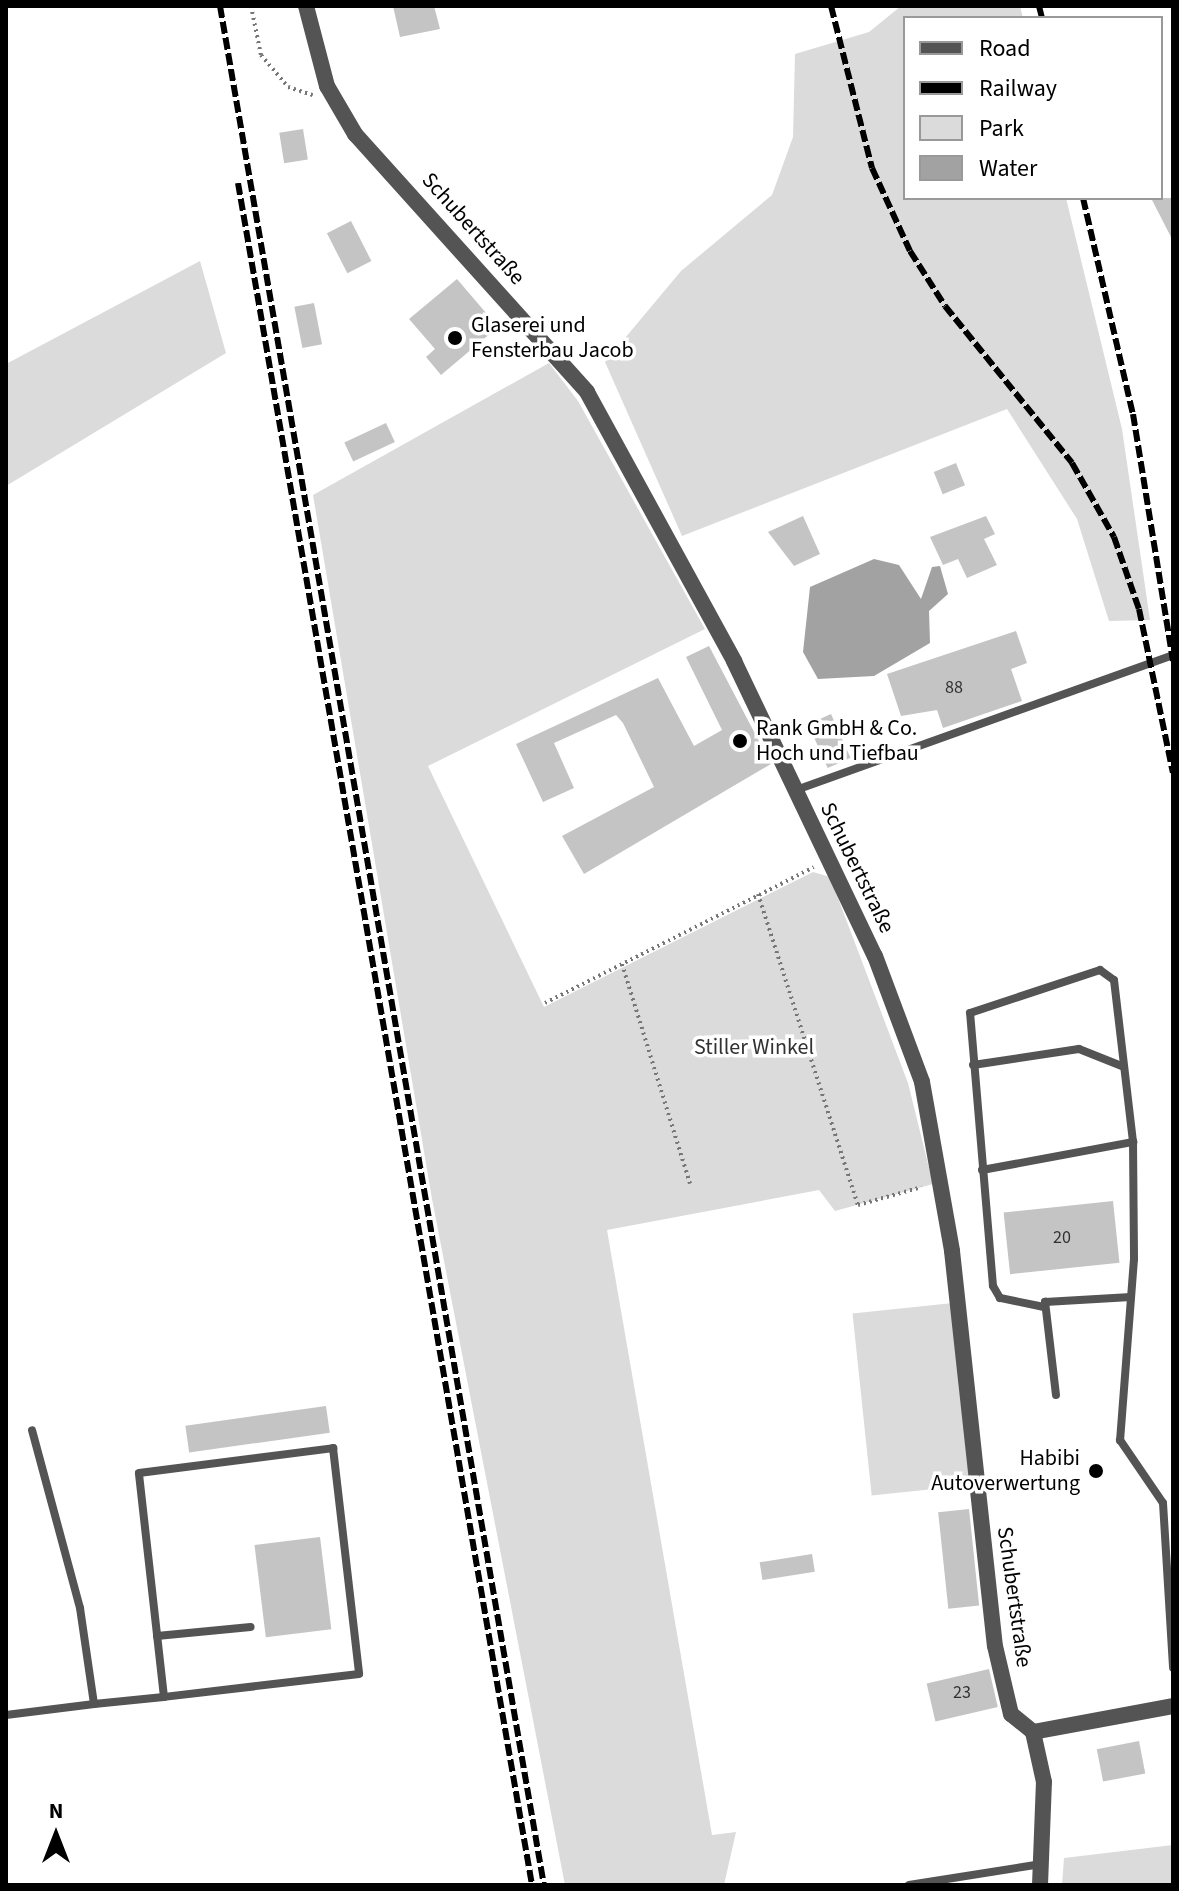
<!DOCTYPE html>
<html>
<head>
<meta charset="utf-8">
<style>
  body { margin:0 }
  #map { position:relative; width:1179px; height:1891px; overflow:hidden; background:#fff; font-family:"Source Sans 3",sans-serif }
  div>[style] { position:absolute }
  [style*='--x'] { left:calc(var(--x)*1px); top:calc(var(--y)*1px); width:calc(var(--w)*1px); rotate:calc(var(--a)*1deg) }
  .green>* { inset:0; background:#dbdbdb; transform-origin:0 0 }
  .water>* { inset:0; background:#a2a2a2 }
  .building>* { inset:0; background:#c4c4c4; transform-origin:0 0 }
  .path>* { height:4px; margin-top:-2px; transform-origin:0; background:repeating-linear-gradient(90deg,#767676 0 2px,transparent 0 6px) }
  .lane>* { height:8px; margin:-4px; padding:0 4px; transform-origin:4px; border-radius:4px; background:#545454 }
  .street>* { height:16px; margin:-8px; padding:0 8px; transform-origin:8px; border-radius:8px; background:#545454 }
  .rail>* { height:6px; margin-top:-3px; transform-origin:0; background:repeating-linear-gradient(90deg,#000 0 12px,transparent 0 16px) }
  .dots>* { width:22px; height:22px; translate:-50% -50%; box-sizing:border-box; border:4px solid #fff; border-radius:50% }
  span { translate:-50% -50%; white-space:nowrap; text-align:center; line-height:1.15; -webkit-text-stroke:7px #fff; paint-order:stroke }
  .number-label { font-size:18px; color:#313131 }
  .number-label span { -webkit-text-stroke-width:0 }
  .street-label { font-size:22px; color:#000 }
  .poi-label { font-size:22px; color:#000 }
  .left { translate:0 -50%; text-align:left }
  .right { translate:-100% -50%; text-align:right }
  .park-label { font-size:22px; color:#323232 }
  .frame { position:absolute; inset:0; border:8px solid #000; pointer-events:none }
  .legend { position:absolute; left:903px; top:16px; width:260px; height:184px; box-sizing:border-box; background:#fff; border:2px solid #999; margin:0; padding:10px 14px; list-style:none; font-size:24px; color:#000 }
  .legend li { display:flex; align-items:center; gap:16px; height:40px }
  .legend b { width:40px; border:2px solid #999 }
  .north { position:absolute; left:16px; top:1795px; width:80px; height:80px; -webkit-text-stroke:6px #fff; paint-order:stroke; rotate:0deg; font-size:22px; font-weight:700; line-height:32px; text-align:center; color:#000 }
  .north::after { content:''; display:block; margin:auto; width:28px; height:36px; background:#000; clip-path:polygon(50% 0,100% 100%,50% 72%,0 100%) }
</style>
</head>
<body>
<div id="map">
  <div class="green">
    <i style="clip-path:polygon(901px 6px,1020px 6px,1023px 18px,905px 18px,905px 198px,1066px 198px,1122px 429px,1150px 620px,1109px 621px,1077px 519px,1007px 409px,682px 536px,605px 362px,681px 271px,772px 195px,793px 137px,795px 54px,869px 32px)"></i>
    <i style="clip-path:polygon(200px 261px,226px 353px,6px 486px,6px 364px)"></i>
    <i style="clip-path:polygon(549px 363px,578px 401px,705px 629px,428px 766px,544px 1007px,813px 872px,830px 877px,908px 1083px,933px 1184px,835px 1211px,819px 1190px,607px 1230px,712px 1835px,736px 1832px,724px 1885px,565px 1885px,432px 1199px,313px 495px)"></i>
    <i style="left:953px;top:1303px;width:183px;height:101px;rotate:84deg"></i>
    <i style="clip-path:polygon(1173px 1845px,1173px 1885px,1062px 1885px,1064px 1858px)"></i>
  </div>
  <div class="water">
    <i style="clip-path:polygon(874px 559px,899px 565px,921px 599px,932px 567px,940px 566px,948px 594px,929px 611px,930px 643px,874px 676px,818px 679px,803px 652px,810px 587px)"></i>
  </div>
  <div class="building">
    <i style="clip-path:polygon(393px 6px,434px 6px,440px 29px,400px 37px)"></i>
    <i style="left:303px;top:129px;width:31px;height:24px;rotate:81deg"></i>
    <i style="clip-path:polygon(1151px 198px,1173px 198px,1173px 241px)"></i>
    <i style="left:351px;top:221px;width:45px;height:27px;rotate:63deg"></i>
    <i style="clip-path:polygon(457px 279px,498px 327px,441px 375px,426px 357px,435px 349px,409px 319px)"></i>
    <i style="left:314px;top:303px;width:42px;height:20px;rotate:79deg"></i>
    <i style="left:386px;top:423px;width:21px;height:46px;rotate:65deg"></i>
    <i style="left:956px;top:463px;width:24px;height:24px;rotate:68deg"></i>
    <i style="clip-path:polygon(803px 516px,820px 554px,794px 566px,768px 532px)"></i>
    <i style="clip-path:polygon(986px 516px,995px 534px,984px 539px,997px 565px,967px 578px,958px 559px,943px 565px,930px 537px)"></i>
    <i style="clip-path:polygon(1016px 631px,1027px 663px,1011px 669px,1022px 701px,943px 728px,937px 710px,901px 716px,887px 674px)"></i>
    <i style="clip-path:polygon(709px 646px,771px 764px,584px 874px,562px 836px,654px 787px,623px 723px,616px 715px,554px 743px,574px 788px,543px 802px,516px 744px,658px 678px,694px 746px,722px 730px,686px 657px)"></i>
    <i style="left:831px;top:714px;width:48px;height:25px;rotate:66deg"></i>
    <i style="left:1113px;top:1201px;width:62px;height:110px;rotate:84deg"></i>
    <i style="left:326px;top:1406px;width:27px;height:142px;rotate:82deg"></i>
    <i style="left:969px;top:1509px;width:97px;height:31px;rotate:84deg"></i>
    <i style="left:320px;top:1537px;width:93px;height:66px;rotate:83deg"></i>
    <i style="left:812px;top:1554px;width:18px;height:53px;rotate:81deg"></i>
    <i style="left:989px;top:1669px;width:39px;height:64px;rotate:77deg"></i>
    <i style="left:1139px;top:1741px;width:33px;height:43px;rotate:79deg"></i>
  </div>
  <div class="path">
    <i style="--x:251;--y:6;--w:50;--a:78.5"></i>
    <i style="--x:261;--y:55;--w:42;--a:49.8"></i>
    <i style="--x:288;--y:87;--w:26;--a:18"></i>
    <i style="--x:758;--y:894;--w:327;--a:72.2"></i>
    <i style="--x:858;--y:1205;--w:66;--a:-15.7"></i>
    <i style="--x:622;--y:964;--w:230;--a:72.8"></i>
    <i style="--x:545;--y:1003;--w:301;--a:-26.8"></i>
  </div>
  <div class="lane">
    <i style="--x:796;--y:790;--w:400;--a:-19.7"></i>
    <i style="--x:973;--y:1065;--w:107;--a:-8.6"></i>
    <i style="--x:1079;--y:1049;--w:48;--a:21.8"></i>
    <i style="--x:982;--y:1170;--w:154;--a:-10.5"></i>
    <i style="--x:1044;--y:1307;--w:45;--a:-168.4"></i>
    <i style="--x:1000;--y:1298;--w:14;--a:-120"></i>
    <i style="--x:993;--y:1286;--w:274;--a:-94.8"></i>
    <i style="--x:970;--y:1013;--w:137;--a:-18.3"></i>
    <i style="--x:1100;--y:970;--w:17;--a:36"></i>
    <i style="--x:1114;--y:980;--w:163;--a:83.3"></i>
    <i style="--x:1133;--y:1142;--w:117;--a:89.5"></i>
    <i style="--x:1134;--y:1259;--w:182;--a:94.4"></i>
    <i style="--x:1120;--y:1440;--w:76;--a:55.7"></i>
    <i style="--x:1163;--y:1503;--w:165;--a:86.5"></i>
    <i style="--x:1056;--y:1395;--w:94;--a:-96.7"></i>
    <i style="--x:1045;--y:1302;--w:86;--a:-3.3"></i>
    <i style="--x:157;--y:1636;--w:94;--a:-5.5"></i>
    <i style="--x:94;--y:1704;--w:70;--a:-5.7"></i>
    <i style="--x:164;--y:1697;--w:225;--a:-96.4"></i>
    <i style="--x:139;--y:1473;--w:196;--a:-7.3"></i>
    <i style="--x:333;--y:1448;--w:227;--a:83.4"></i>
    <i style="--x:359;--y:1674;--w:196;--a:173.3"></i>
    <i style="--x:6;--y:1715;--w:89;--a:-7.1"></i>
    <i style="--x:94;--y:1704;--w:97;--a:-98.3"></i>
    <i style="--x:80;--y:1608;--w:184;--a:-105.1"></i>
    <i style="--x:909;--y:1885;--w:134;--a:-9"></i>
  </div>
  <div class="street">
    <i style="--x:306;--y:6;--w:83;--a:75.3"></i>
    <i style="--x:327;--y:86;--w:56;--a:59.7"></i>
    <i style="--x:355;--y:134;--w:347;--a:48"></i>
    <i style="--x:587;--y:392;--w:307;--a:61.3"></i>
    <i style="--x:734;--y:661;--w:327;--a:64.5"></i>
    <i style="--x:875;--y:956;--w:134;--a:69.5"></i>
    <i style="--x:922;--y:1082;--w:172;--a:79.9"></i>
    <i style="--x:952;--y:1251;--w:397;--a:83.8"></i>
    <i style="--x:995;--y:1646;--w:70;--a:76.8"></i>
    <i style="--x:1011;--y:1714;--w:28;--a:39"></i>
    <i style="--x:1040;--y:1885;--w:103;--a:-87.8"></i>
    <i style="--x:1044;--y:1782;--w:51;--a:-102.4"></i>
    <i style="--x:1033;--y:1732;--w:142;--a:-10.5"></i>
  </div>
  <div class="rail">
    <i style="--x:220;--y:6;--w:1907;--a:80.22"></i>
    <i style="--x:831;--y:6;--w:167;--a:75.8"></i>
    <i style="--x:872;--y:168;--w:91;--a:65.4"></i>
    <i style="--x:910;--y:251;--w:65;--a:57.5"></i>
    <i style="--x:945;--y:306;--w:202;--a:51"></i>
    <i style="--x:1072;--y:463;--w:85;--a:60.4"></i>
    <i style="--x:1114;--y:537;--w:76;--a:70.9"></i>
    <i style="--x:1139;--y:609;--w:167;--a:78.3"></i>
    <i style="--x:1039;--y:6;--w:12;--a:76"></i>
    <i style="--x:238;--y:183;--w:1727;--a:80.2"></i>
    <i style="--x:1083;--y:198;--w:222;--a:77"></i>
    <i style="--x:1133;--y:414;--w:250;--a:80.8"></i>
  </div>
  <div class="dots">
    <i style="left:455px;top:338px;background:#000"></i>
    <i style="left:740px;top:741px;background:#000"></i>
    <i style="left:1096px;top:1471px;background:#000"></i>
  </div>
  <div class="number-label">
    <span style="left:954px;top:688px">88</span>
    <span style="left:1062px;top:1238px">20</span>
    <span style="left:962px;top:1693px">23</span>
  </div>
  <div class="street-label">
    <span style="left:473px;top:229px;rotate:48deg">Schubertstraße</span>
    <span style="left:857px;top:868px;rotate:64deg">Schubertstraße</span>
    <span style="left:1014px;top:1597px;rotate:82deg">Schubertstraße</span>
  </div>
  <div class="poi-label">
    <span class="left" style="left:471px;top:338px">Glaserei und<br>Fensterbau Jacob</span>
    <span class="left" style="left:756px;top:741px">Rank GmbH &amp; Co.<br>Hoch und Tiefbau</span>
    <span class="right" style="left:1080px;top:1471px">Habibi<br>Autoverwertung</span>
  </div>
  <div class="park-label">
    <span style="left:754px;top:1048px">Stiller Winkel</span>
  </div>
  <div class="frame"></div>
  <ul class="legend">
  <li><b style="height:10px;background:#545454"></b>Road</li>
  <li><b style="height:10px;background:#000"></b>Railway</li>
  <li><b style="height:22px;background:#dbdbdb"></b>Park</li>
  <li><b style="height:22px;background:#a2a2a2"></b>Water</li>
  </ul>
  <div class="north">N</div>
</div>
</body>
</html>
